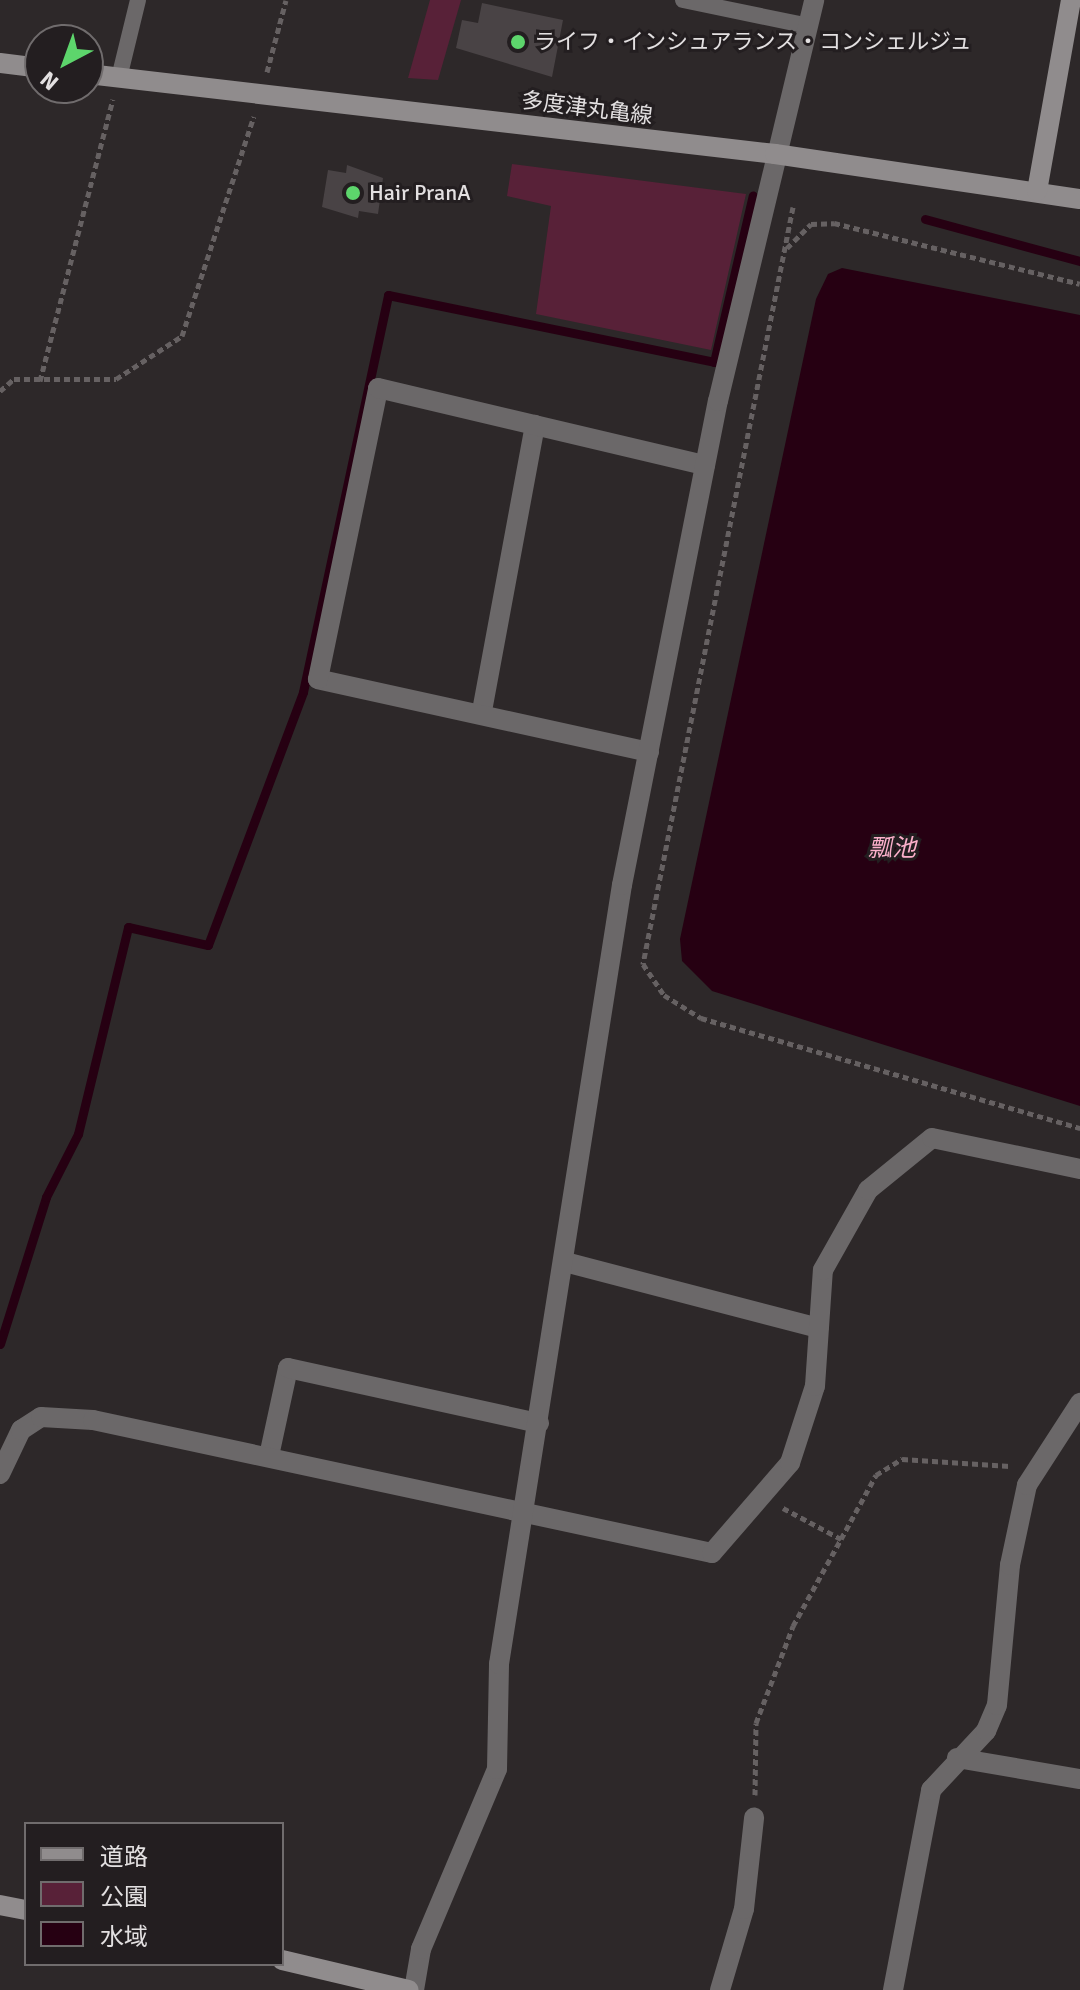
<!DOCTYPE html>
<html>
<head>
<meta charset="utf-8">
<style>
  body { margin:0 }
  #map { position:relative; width:1080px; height:1990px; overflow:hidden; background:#2d2829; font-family:Signika,"Noto Sans JP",sans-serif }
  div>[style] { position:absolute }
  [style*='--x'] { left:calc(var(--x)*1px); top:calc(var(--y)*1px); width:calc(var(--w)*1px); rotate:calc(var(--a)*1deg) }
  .green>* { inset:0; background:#582138 }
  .water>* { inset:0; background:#260012 }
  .stream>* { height:9px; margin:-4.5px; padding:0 4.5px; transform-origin:4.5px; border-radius:4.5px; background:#260012 }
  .building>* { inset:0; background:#494345 }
  .path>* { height:5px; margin-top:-2.5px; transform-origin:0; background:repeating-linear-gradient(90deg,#666162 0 6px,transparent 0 10px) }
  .lane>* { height:16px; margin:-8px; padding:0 8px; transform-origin:8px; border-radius:8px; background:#6b6869 }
  .street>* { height:20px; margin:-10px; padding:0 10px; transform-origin:10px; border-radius:10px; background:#6b6869 }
  .secondary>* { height:20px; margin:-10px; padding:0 10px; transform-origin:10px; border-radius:10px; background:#908c8d }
  .dots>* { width:22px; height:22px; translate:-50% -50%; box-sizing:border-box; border:4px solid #231e20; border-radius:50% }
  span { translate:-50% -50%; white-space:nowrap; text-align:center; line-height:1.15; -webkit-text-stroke:6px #231e20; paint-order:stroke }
  .poi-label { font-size:22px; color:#e3e0e1 }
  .left { translate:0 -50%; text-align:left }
  .street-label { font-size:22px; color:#e3e0e1 }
  .water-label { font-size:24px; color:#fcb0cb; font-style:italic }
  .legend { position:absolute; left:24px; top:1822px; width:260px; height:144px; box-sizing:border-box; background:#231e20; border:2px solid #706c6d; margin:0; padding:10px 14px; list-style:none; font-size:24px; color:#e3e0e1 }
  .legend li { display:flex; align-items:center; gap:16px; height:40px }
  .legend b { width:40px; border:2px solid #706c6d }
  .north { position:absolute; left:24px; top:24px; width:80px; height:80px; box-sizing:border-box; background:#231e20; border:2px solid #706c6d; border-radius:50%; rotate:221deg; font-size:22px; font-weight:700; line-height:32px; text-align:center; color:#e3e0e1 }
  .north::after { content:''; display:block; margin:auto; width:28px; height:36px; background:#5dd56c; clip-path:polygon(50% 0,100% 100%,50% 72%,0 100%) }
</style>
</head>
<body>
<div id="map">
  <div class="green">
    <i style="clip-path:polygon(430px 0,461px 0,438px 80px,408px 78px)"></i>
    <i style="clip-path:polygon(512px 164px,746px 194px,711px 350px,536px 314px,551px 206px,507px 196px)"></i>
  </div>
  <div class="water">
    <i style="clip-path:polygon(842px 268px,1080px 315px,1080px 1106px,712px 991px,682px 961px,680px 939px,816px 299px,828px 274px)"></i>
  </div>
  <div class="stream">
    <i style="--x:925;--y:219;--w:161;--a:15.2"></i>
    <i style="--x:0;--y:1344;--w:154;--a:-72.6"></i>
    <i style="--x:46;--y:1197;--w:71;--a:-63.1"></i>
    <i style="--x:78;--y:1134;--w:213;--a:-76.4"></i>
    <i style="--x:128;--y:927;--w:82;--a:12.7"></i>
    <i style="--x:208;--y:945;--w:270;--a:-69.4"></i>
    <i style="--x:303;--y:692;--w:406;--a:-77.9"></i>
    <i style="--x:388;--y:295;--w:333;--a:11.6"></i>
    <i style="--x:714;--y:362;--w:171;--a:-76.9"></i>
  </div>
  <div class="building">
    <i style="clip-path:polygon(482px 3px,563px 20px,552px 77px,456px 48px,462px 20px,478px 23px)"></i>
    <i style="clip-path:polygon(347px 165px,383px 178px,378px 214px,359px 211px,358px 218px,322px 207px,328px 170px,346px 173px)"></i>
  </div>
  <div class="path">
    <i style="--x:267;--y:72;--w:74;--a:-75.2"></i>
    <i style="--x:793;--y:207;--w:772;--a:101.21"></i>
    <i style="--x:643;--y:964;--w:37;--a:56"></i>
    <i style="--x:664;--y:995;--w:44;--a:31.9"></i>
    <i style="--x:701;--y:1018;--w:395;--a:16.2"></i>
    <i style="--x:787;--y:248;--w:34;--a:-45"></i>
    <i style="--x:811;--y:224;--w:23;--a:-2"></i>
    <i style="--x:834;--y:223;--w:253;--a:13.9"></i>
    <i style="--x:40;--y:381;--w:291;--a:-75.5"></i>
    <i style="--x:0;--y:391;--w:18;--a:-41"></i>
    <i style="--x:14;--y:379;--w:102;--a:0"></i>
    <i style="--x:116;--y:379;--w:79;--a:-33.1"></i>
    <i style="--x:182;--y:336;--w:231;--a:-71.9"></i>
    <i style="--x:783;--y:1508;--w:66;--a:28.1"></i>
    <i style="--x:841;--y:1539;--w:73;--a:-61.3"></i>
    <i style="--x:876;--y:1475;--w:31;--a:-32"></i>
    <i style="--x:902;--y:1459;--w:108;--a:3.7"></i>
    <i style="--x:755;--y:1795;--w:72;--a:-89.2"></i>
    <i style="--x:756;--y:1723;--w:104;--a:-69.1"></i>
    <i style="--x:793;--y:1626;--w:99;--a:-61.1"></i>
  </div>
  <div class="lane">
    <i style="--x:683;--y:0;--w:128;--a:11.7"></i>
    <i style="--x:119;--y:78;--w:80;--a:-76.3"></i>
  </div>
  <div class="street">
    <i style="--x:482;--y:711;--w:291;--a:-79.5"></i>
    <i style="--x:649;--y:752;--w:339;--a:-167.6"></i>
    <i style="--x:318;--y:679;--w:297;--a:-78.3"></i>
    <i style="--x:378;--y:388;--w:336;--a:13.3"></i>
    <i style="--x:565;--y:1262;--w:262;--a:14.6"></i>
    <i style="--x:269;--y:1456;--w:90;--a:-77.8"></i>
    <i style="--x:288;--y:1368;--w:257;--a:12.4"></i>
    <i style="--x:0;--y:1474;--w:49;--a:-64.5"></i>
    <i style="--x:21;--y:1430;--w:24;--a:-33"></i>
    <i style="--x:41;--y:1417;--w:52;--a:3.3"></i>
    <i style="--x:93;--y:1420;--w:633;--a:12.13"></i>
    <i style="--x:712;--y:1553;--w:119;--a:-49.1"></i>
    <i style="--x:790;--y:1463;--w:81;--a:-72"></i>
    <i style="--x:815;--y:1386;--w:116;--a:-86.1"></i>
    <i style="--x:823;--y:1270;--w:92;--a:-60.6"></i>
    <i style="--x:868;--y:1190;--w:82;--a:-39.1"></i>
    <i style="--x:932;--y:1138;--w:151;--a:11.8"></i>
    <i style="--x:957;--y:1758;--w:125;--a:9.7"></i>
    <i style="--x:414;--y:1990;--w:42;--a:-80.3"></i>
    <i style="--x:421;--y:1949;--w:195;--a:-67.1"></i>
    <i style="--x:497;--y:1769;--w:105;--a:-88.9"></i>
    <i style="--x:499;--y:1664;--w:789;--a:-81.03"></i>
    <i style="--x:622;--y:885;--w:493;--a:-78.8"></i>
    <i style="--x:718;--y:401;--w:412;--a:-76.5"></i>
    <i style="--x:720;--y:1990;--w:84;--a:-73.5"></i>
    <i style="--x:744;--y:1909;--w:92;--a:-83.7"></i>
    <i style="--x:893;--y:1990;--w:204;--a:-79.2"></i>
    <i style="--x:931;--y:1790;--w:81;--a:-47"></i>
    <i style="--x:986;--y:1731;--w:28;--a:-67"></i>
    <i style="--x:997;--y:1705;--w:141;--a:-84.7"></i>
    <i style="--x:1010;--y:1565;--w:82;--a:-78"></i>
    <i style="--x:1027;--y:1485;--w:98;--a:-57.1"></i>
  </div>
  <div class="secondary">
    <i style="--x:0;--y:63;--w:40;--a:7.1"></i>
    <i style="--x:88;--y:74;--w:692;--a:6.64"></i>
    <i style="--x:775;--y:154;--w:308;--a:8.4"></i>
    <i style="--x:1037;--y:191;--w:194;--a:-79.9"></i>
    <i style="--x:0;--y:1905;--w:26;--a:11"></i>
    <i style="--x:282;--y:1960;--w:130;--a:13.3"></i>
  </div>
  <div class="dots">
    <i style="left:518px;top:42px;background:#5dd56c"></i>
    <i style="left:353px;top:193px;background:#5dd56c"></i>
  </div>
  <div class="poi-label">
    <span class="left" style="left:534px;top:42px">ライフ・インシュアランス・コンシェルジュ</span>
    <span class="left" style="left:369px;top:193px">Hair PranA</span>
  </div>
  <div class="street-label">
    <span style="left:587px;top:108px;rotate:7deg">多度津丸亀線</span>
  </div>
  <div class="water-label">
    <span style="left:892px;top:849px">瓢池</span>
  </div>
  <ul class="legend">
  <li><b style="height:10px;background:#908c8d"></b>道路</li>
  <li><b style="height:22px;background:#582138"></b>公園</li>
  <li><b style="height:22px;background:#260012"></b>水域</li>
  </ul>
  <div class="north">N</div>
</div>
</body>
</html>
